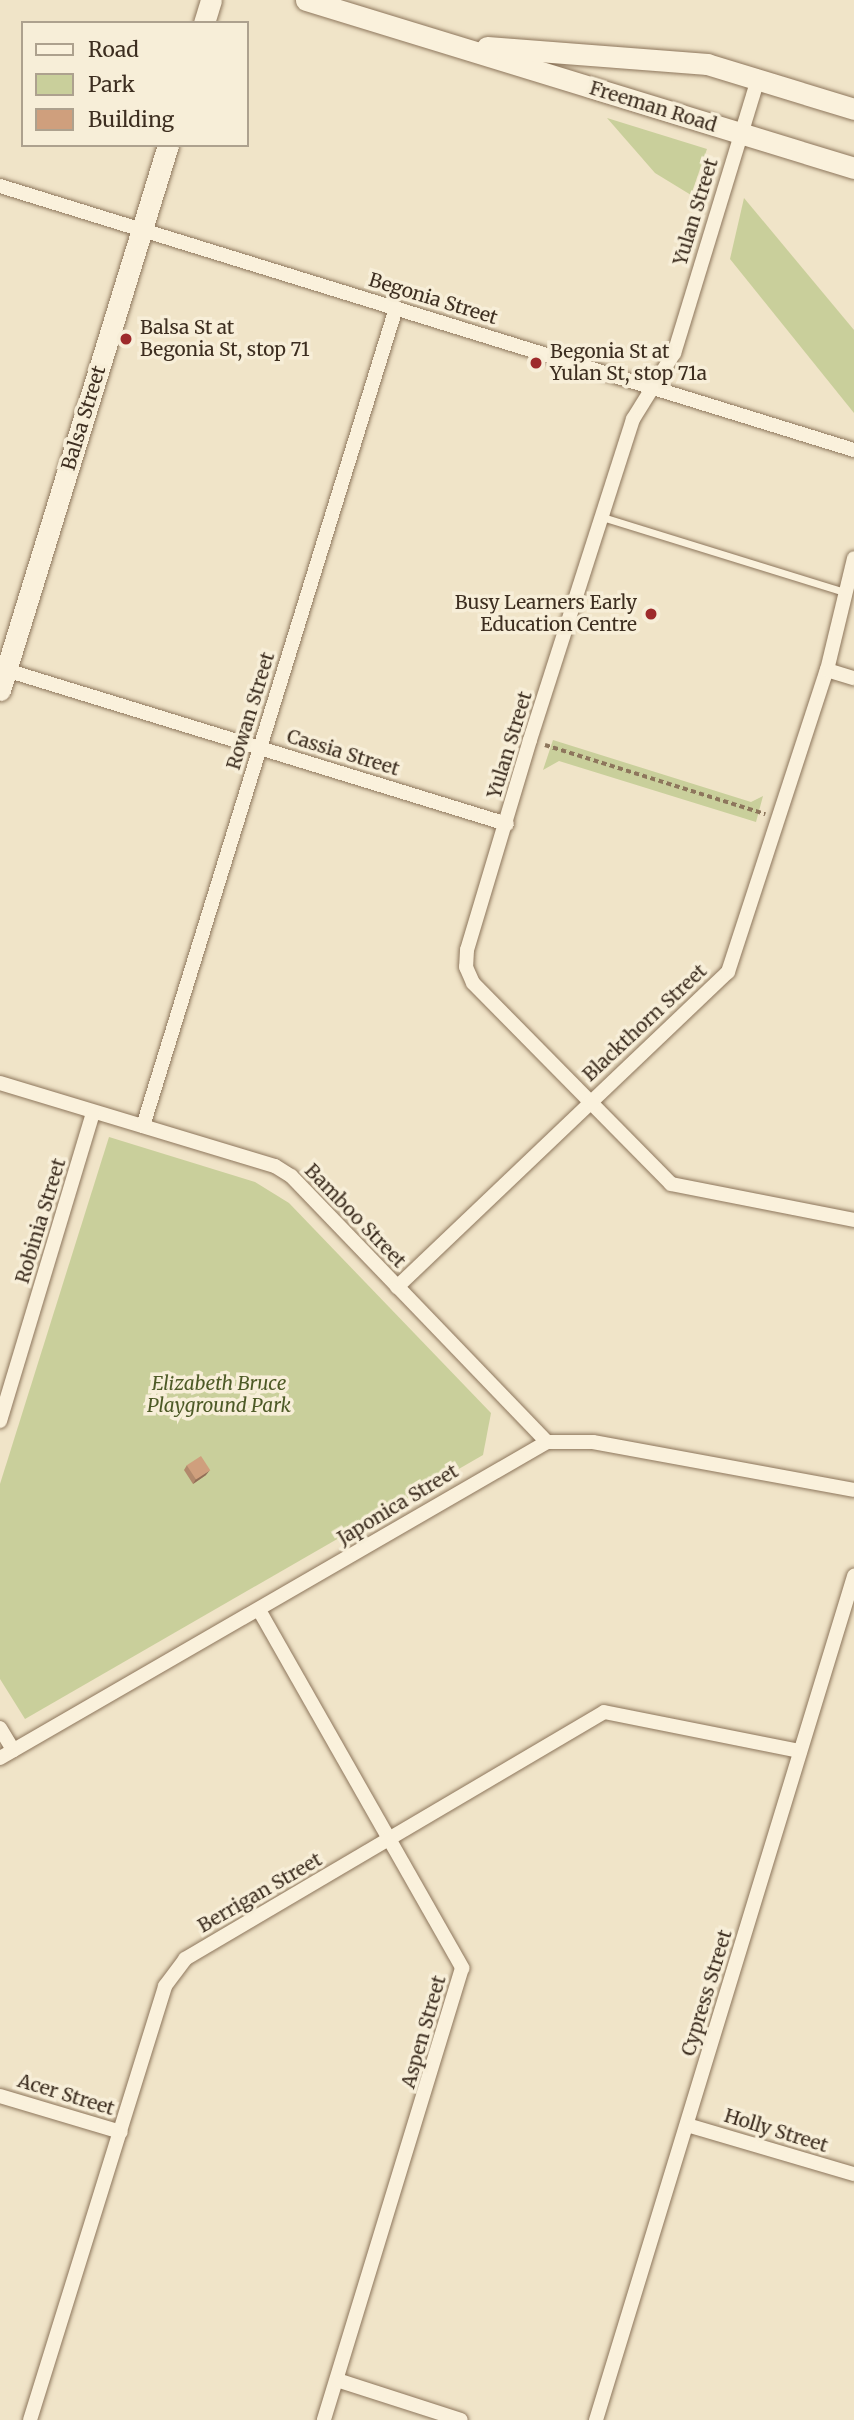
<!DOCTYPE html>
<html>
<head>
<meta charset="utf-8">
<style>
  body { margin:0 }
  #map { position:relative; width:854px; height:2420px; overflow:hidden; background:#f0e4c8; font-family:Merriweather,serif }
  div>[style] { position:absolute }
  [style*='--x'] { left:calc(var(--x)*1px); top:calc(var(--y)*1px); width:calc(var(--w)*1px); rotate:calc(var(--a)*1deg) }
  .green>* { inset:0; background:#c9cf9b }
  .path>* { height:3.5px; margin-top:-1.75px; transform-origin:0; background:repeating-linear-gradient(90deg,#8d765c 0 5px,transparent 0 8.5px) }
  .roads { filter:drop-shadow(0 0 2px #8d765c) drop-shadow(0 0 2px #8d765c) }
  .lane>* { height:7px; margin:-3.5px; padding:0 3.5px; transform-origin:3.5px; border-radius:3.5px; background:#faf1dc }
  .street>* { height:14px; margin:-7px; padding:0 7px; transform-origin:7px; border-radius:7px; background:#faf1dc }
  .secondary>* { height:21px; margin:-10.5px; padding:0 10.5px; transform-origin:10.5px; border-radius:10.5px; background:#faf1dc }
  .wall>* { inset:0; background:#b2896c }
  .shaded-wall>* { inset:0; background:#916f58 }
  .building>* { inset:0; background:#cf9f7d; transform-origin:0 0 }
  .dots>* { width:19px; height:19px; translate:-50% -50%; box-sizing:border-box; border:4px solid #f7eed8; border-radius:50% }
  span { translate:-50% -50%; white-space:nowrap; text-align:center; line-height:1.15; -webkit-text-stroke:7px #f7eed8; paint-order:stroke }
  .street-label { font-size:19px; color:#3d2e20 }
  .poi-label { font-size:19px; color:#3d2e20 }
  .left { translate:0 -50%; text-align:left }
  .right { translate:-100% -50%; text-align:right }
  .park-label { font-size:19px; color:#4d5a26; font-style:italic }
  .legend { position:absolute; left:21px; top:21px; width:228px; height:126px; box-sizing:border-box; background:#f7eed8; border:2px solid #ada18e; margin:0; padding:9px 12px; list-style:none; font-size:21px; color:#3d2e20 }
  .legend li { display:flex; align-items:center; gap:14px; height:35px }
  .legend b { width:35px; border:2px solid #ada18e }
</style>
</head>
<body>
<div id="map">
  <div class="green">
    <i style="clip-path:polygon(607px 118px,707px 149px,691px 195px,655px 173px)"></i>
    <i style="clip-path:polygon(744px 198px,854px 330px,854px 413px,730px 259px)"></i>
    <i style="clip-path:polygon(553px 740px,751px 802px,763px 796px,756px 822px,559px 761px,543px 770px)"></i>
    <i style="clip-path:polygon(109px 1137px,255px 1182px,289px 1203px,491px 1413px,483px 1455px,25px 1719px,0 1679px,0 1484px)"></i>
  </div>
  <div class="path">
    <i style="--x:545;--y:745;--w:231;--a:17.4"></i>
  </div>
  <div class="roads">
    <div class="lane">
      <i style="--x:602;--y:517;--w:254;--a:17.2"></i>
    </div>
    <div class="street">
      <i style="--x:758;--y:79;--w:287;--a:107"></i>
      <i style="--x:674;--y:353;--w:78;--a:121.8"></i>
      <i style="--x:633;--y:419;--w:337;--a:107.8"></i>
      <i style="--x:530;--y:740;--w:219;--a:106.7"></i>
      <i style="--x:467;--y:950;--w:17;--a:93"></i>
      <i style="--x:466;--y:967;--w:17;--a:66"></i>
      <i style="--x:473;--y:983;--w:282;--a:45.4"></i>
      <i style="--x:671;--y:1184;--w:187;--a:11.1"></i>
      <i style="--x:0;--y:186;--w:894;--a:17.18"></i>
      <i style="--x:6;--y:670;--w:524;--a:17.09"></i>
      <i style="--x:827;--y:670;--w:28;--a:17"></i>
      <i style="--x:0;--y:1083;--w:287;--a:16.8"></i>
      <i style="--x:275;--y:1166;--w:19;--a:32"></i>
      <i style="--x:291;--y:1176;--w:369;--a:46.1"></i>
      <i style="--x:143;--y:1126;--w:856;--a:-72.81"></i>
      <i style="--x:397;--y:1287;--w:457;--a:-43.6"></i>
      <i style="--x:728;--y:972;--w:318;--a:-71.9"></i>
      <i style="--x:827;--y:670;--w:115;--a:-76.4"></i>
      <i style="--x:0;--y:1421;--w:322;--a:-73.2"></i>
      <i style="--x:259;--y:1610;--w:412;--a:60.4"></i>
      <i style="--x:462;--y:1968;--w:473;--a:107"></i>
      <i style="--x:0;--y:1728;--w:26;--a:59"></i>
      <i style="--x:0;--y:1758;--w:632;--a:-30.01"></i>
      <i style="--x:547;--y:1442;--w:46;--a:0"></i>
      <i style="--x:593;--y:1442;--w:265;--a:10.4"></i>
      <i style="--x:0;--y:2096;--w:126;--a:16.6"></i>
      <i style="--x:687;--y:2125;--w:174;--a:16.4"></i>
      <i style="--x:337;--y:2380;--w:130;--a:17.9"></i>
      <i style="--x:30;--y:2420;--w:455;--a:-72.7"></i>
      <i style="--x:165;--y:1986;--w:34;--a:-53"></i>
      <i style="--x:185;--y:1959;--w:486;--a:-30.5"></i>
      <i style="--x:604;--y:1712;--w:200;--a:11.3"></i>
      <i style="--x:596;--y:2420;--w:883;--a:-73"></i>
    </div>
    <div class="secondary">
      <i style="--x:306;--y:0;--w:573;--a:17.04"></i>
      <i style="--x:204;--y:23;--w:24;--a:-73"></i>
      <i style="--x:487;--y:47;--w:221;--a:4.4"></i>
      <i style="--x:707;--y:64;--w:154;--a:17"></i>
      <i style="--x:0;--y:690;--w:570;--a:-72.87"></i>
    </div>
  </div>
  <div class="wall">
    <i style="clip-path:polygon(187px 1465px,206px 1475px,193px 1484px,184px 1470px)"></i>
  </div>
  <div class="shaded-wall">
    <i style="clip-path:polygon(210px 1470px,206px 1475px,193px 1484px,196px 1479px)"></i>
  </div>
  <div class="building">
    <i style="left:201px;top:1456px;width:17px;height:17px;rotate:57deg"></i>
  </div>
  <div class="dots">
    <i style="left:126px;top:339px;background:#9e2a2b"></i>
    <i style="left:536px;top:363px;background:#9e2a2b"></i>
    <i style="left:651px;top:614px;background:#9e2a2b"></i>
  </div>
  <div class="street-label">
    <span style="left:653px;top:107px;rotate:17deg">Freeman Road</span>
    <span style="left:696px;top:212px;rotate:-73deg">Yulan Street</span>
    <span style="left:433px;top:299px;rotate:17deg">Begonia Street</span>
    <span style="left:84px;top:418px;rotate:-73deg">Balsa Street</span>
    <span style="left:251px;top:711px;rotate:-73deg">Rowan Street</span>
    <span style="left:510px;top:745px;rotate:-73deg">Yulan Street</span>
    <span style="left:343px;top:753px;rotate:17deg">Cassia Street</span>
    <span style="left:645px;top:1023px;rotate:-43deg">Blackthorn Street</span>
    <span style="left:355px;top:1216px;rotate:46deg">Bamboo Street</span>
    <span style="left:41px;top:1221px;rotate:-73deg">Robinia Street</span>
    <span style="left:398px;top:1505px;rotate:-31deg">Japonica Street</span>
    <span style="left:260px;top:1893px;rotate:-30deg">Berrigan Street</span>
    <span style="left:707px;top:1993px;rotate:-73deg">Cypress Street</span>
    <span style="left:424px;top:2032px;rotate:-74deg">Aspen Street</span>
    <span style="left:66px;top:2095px;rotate:17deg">Acer Street</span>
    <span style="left:776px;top:2131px;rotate:17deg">Holly Street</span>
  </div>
  <div class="poi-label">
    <span class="left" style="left:140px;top:339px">Balsa St at<br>Begonia St, stop 71</span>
    <span class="left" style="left:550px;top:363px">Begonia St at<br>Yulan St, stop 71a</span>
    <span class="right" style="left:637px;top:614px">Busy Learners Early<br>Education Centre</span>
  </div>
  <div class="park-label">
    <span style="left:219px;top:1395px">Elizabeth Bruce<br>Playground Park</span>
  </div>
  <ul class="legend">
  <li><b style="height:9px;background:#faf1dc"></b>Road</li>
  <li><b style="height:19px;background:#c9cf9b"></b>Park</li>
  <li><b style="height:19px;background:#cf9f7d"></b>Building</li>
  </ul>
</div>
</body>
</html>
